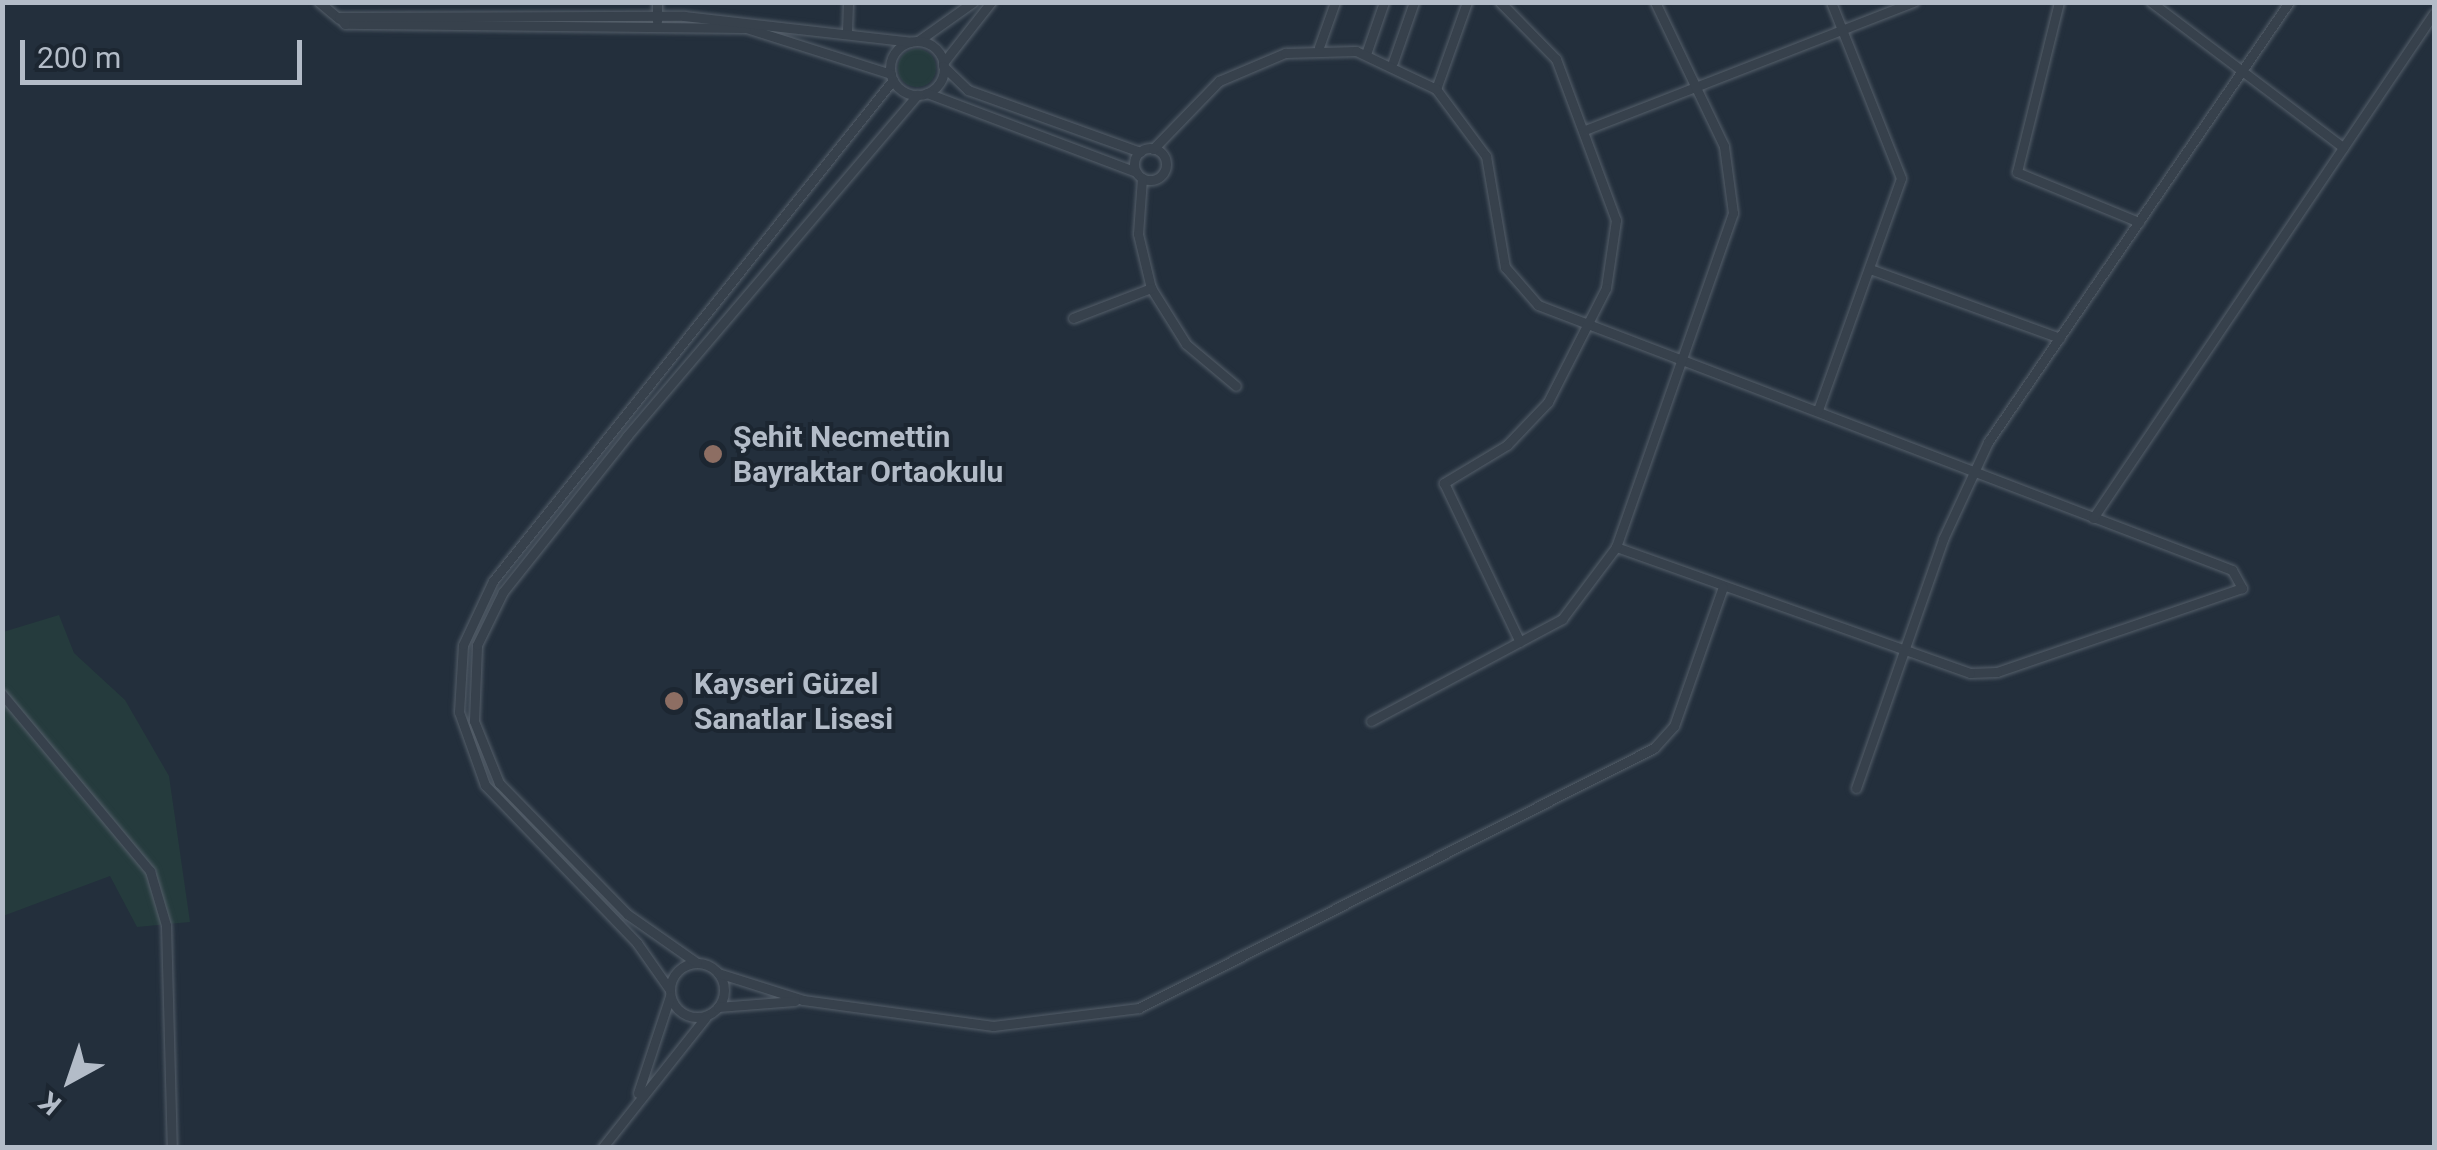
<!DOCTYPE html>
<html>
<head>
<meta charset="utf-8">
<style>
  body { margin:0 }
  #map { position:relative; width:2437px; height:1150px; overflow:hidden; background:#232f3c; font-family:Roboto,sans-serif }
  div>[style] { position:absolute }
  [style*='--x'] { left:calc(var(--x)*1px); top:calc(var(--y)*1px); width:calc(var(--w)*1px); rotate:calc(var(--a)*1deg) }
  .green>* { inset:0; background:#253b3d }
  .round { border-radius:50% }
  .roads { filter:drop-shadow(0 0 2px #555f6a) drop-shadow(0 0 2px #555f6a) }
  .minor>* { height:9px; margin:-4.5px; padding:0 4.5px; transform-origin:4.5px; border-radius:4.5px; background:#37414c }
  .minor>.ring { margin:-4.5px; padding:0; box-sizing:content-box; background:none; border:9px solid #37414c; border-radius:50% }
  .dots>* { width:28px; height:28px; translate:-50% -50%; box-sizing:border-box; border:5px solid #1c2631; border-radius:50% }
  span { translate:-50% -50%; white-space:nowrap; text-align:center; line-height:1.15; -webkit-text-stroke:8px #1c2631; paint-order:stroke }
  .poi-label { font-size:30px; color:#b3bcc8; font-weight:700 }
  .left { translate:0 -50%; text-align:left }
  .frame { position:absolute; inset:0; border:5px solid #b3bcc8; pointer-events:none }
  .north { position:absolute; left:20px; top:1030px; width:100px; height:100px; -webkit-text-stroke:8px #1c2631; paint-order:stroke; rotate:220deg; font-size:28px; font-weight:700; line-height:40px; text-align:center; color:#b3bcc8 }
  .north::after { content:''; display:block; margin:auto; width:35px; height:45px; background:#b3bcc8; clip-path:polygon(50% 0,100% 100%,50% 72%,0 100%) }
  .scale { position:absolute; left:20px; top:40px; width:282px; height:45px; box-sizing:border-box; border:5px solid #b3bcc8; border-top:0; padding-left:12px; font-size:30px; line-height:35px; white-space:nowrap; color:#b3bcc8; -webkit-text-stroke:8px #1c2631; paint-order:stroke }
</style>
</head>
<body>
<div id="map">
  <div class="green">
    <i class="round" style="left:898px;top:49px;width:38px;height:38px"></i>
    <i style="clip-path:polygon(59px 615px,74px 653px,125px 700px,169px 776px,190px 922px,137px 927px,110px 876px,3px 916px,3px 632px)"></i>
  </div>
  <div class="roads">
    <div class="minor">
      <i style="--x:319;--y:2;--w:26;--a:40"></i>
      <i style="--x:1467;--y:2;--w:92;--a:109.6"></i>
      <i style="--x:1436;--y:89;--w:84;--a:53.3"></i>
      <i style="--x:1486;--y:156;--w:113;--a:80.3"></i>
      <i style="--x:1505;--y:267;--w:50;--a:49"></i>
      <i style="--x:1538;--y:305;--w:743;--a:20.9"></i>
      <i style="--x:2232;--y:570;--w:21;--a:61"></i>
      <i style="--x:2242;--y:588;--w:259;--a:161.1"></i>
      <i style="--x:1997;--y:672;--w:27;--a:178"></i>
      <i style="--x:1970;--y:673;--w:376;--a:-160.4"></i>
      <i style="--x:1500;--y:2;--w:80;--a:45.5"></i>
      <i style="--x:1556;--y:59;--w:172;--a:69.6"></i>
      <i style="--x:1616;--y:220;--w:69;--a:98.4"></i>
      <i style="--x:1606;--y:288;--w:128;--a:117"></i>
      <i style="--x:1548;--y:402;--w:59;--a:133.6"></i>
      <i style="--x:1507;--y:445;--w:74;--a:148.9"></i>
      <i style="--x:1444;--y:483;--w:176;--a:64.5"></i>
      <i style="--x:2059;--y:2;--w:175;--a:103.9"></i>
      <i style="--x:2017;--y:172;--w:132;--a:22.3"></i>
      <i style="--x:2151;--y:2;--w:241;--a:37.1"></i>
      <i style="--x:657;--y:21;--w:19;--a:-90"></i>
      <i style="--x:847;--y:31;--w:29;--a:-88"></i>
      <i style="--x:918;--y:41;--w:67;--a:-35.3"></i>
      <i class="ring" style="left:890px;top:41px;width:45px;height:45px"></i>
      <i style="--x:1319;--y:47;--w:48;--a:-70.4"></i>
      <i style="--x:1366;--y:54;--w:55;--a:-70.9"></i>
      <i style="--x:1393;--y:62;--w:64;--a:-70.7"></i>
      <i style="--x:943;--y:63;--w:78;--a:-51.8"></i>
      <i style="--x:943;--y:66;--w:35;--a:44"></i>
      <i style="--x:968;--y:90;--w:183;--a:19.8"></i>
      <i style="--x:891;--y:74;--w:152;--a:-162.4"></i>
      <i style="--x:746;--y:28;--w:401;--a:-179.4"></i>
      <i style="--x:345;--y:24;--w:9;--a:-131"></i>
      <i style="--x:339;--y:17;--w:345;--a:-0.2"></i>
      <i style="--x:684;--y:16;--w:228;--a:6.5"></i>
      <i style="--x:927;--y:93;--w:223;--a:20.7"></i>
      <i style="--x:1585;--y:130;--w:353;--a:-21.3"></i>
      <i class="ring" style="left:1134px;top:148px;width:23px;height:23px"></i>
      <i style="--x:1153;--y:149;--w:95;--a:-45.9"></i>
      <i style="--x:1219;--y:81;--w:72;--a:-23"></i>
      <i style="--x:1285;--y:53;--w:71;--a:-1.6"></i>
      <i style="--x:1356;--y:51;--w:89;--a:25.4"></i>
      <i style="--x:1142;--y:178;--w:56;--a:94.1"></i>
      <i style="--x:1138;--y:234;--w:56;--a:76.5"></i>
      <i style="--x:1151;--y:288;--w:66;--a:58"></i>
      <i style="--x:1186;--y:344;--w:65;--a:40"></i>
      <i style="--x:1870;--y:269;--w:202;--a:20"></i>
      <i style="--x:1073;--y:318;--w:84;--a:-21"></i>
      <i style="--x:1818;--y:410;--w:246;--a:-70.3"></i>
      <i style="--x:1901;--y:178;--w:189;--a:-111.7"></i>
      <i style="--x:2093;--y:518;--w:609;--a:-55.97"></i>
      <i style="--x:2;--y:694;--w:231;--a:50.1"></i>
      <i style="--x:150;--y:871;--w:56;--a:73.5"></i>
      <i style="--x:166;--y:925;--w:223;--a:88.5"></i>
      <i style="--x:1371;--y:721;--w:217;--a:-28.1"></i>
      <i style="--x:1562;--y:619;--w:90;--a:-53.1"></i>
      <i style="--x:1616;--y:547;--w:354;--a:-70.7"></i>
      <i style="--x:1733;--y:213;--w:68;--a:-97.7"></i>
      <i style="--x:1724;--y:146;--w:160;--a:-115.6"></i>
      <i style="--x:1856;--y:788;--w:264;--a:-70.7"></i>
      <i style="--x:1943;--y:539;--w:107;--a:-65.1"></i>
      <i style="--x:1988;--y:442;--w:533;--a:-55.62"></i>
      <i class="ring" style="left:670px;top:963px;width:45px;height:45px"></i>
      <i style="--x:697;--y:963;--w:85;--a:-145"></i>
      <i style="--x:627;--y:914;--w:183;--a:-134.3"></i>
      <i style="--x:499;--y:783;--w:67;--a:-112"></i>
      <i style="--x:474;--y:721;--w:76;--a:-87.7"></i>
      <i style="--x:477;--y:645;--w:59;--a:-63.9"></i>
      <i style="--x:503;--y:592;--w:199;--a:-51.5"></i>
      <i style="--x:627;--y:436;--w:448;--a:-49.6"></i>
      <i style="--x:718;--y:973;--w:89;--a:17.6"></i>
      <i style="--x:803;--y:1000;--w:192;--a:7.8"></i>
      <i style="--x:993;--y:1026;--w:147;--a:-7"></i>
      <i style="--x:1139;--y:1008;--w:577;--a:-26.79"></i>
      <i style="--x:1654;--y:748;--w:30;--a:-48"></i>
      <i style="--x:1674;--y:726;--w:147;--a:-70.6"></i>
      <i style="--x:670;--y:990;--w:57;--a:-125.1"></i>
      <i style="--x:637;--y:943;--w:219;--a:-133.9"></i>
      <i style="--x:485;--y:785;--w:77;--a:-109.6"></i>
      <i style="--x:459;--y:712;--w:67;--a:-86.6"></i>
      <i style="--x:463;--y:645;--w:71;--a:-64.9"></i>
      <i style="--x:493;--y:581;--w:641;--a:-51.4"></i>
      <i style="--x:718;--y:1007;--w:77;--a:-4.5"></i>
      <i style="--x:638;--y:1093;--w:102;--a:-71.7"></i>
      <i style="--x:602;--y:1148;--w:167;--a:-51.6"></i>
    </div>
  </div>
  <div class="dots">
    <i style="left:713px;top:454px;background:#8d6e63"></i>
    <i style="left:674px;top:701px;background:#8d6e63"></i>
  </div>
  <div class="poi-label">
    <span class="left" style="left:733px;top:454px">Şehit Necmettin<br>Bayraktar Ortaokulu</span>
    <span class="left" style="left:694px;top:701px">Kayseri Güzel<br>Sanatlar Lisesi</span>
  </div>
  <div class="frame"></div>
  <div class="north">K</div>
  <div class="scale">200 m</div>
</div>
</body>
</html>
